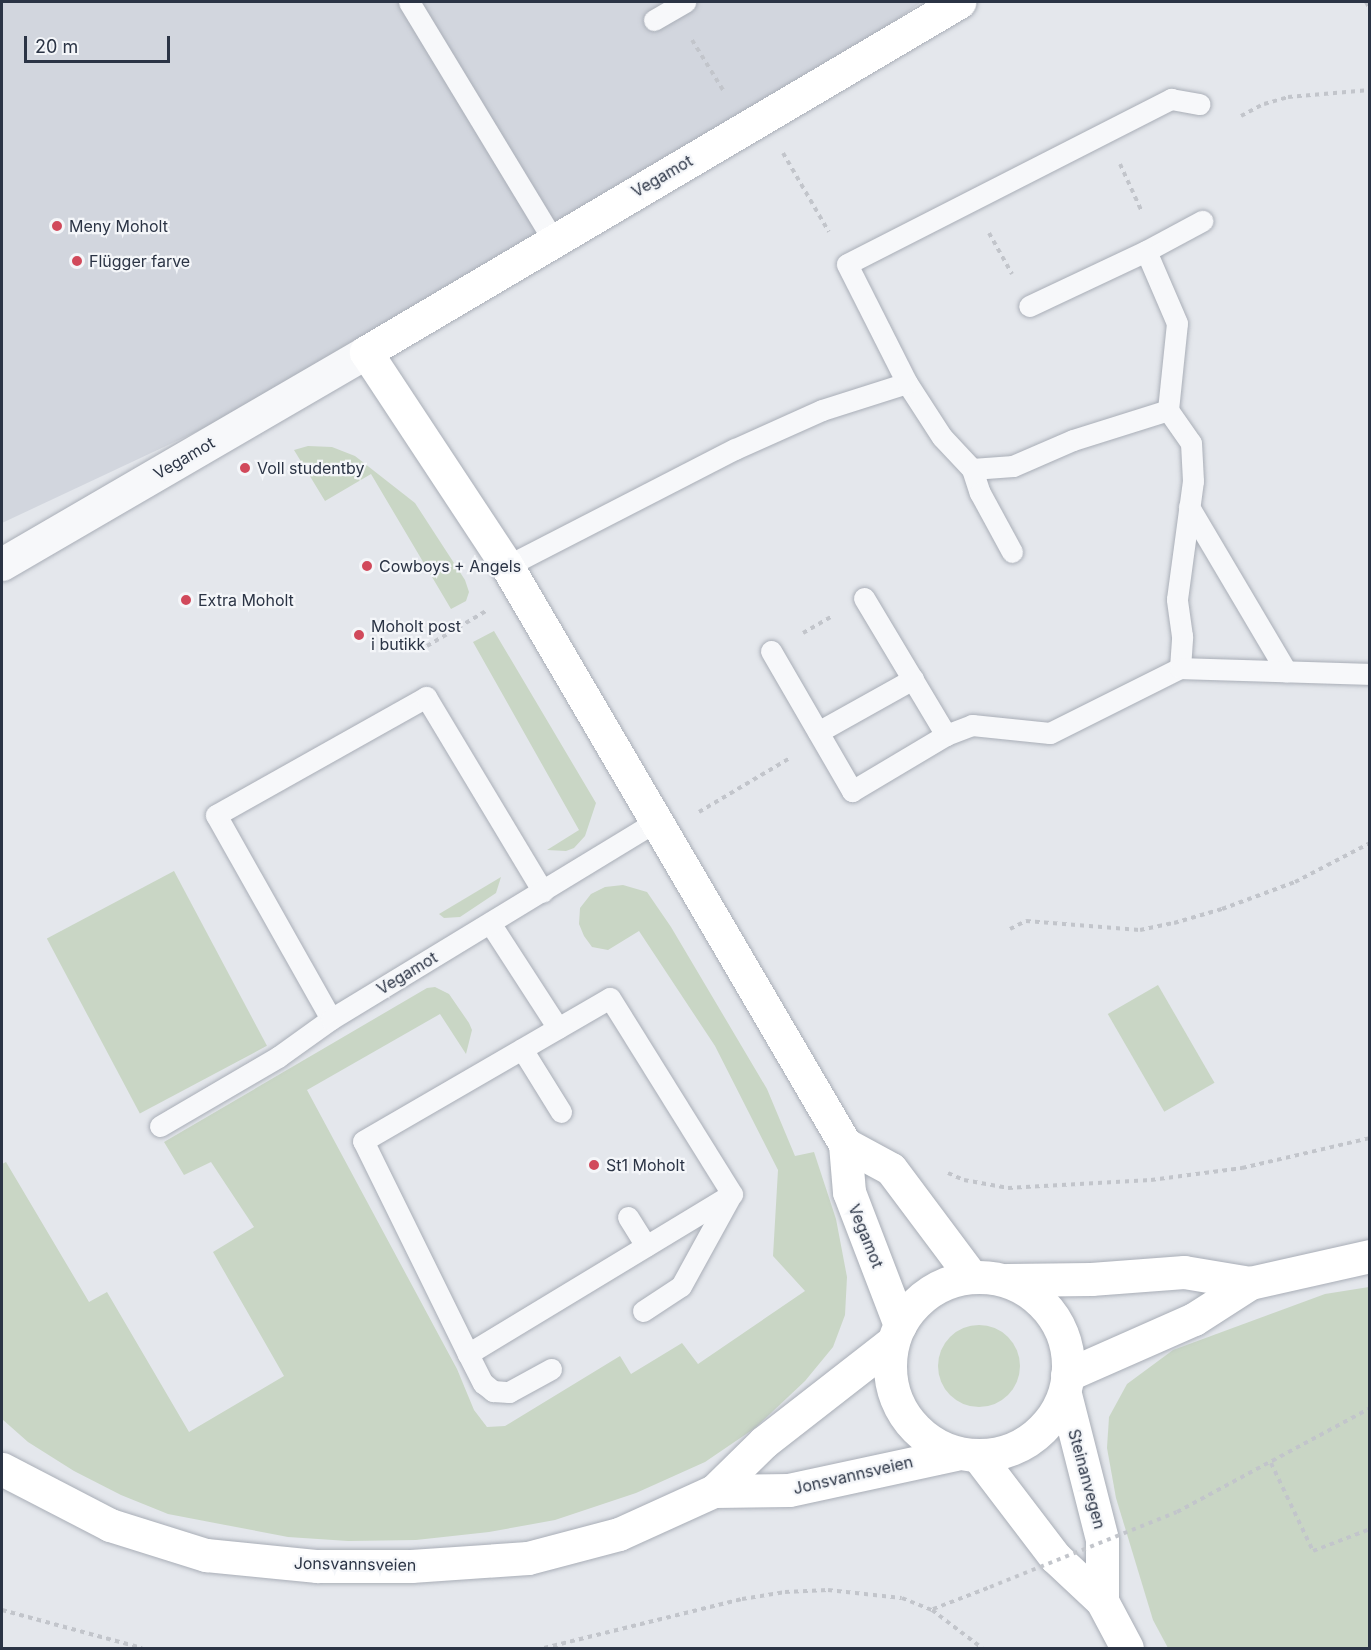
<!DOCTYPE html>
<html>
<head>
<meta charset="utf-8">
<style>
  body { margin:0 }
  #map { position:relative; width:1371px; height:1650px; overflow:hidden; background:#e4e7ec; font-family:Inter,sans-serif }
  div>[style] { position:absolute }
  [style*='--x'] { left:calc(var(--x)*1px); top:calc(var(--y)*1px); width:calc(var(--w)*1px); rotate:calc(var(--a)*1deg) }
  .built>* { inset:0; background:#d2d6de }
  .green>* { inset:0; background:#c9d6c5; transform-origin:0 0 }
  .round { border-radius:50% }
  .path>* { height:4px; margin-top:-2px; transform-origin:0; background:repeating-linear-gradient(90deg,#c2c5cb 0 4.5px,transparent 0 9px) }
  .roads { filter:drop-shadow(0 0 2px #a9aeb7) drop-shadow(0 0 2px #a9aeb7) }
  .lane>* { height:21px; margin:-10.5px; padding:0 10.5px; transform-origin:10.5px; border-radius:10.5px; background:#f7f8fa }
  .street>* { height:33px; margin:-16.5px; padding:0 16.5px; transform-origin:16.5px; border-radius:16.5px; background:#f7f8fa }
  .secondary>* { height:33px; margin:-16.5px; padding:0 16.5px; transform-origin:16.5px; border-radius:16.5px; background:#fff }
  .secondary>.ring { margin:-16.5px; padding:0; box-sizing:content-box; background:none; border:33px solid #fff; border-radius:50% }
  .path-bridge>* { height:4px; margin-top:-2px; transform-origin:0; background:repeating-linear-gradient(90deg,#c2c5cb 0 4.5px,transparent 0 9px) }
  .dots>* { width:16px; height:16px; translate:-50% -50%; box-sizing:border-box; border:3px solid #f4f6f9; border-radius:50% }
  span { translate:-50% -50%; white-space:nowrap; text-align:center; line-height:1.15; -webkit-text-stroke:4.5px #f4f6f9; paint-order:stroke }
  .street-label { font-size:16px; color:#2b3445 }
  .poi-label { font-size:16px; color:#2b3445 }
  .left { translate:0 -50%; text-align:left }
  .frame { position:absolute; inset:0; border:3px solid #2b3445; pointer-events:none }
  .scale { position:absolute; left:24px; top:36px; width:146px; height:27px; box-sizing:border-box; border:3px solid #2b3445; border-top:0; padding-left:8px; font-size:18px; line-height:21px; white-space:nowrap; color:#2b3445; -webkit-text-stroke:4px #f4f6f9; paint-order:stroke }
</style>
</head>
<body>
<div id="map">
  <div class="built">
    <i style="clip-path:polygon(2px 2px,921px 2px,762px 118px,366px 352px,2px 523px)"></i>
  </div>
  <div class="green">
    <i style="clip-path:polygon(308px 446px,332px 447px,355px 456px,415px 503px,465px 580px,469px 592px,466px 601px,451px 609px,371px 474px,325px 501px,294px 450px)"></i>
    <i style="clip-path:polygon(494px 631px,596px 803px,585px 836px,574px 848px,566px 851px,547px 850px,579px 830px,473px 642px)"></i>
    <i style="left:174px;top:871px;width:198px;height:144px;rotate:62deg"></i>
    <i style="clip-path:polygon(501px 877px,496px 893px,460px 917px,444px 918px,439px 914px)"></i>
    <i style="clip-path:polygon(623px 885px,647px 892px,671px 927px,767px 1089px,795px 1156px,814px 1152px,836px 1219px,847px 1277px,845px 1315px,833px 1347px,805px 1381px,755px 1428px,705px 1462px,636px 1493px,555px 1520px,489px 1532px,416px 1540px,348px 1541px,288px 1537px,168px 1514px,121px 1495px,74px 1471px,28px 1442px,2px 1419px,2px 1164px,6px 1162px,89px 1302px,107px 1292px,189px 1432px,284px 1376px,213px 1252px,254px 1227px,211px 1162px,184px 1175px,164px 1142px,427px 988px,435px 987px,449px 994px,469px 1023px,472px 1030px,466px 1054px,440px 1014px,307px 1090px,457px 1369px,474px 1410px,487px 1427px,505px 1426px,620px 1356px,631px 1374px,682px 1343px,698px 1364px,805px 1291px,773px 1256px,778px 1170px,715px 1046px,639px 931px,608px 950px,592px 947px,584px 936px,579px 924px,580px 908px,591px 894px,605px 887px)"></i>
    <i style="left:1158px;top:985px;width:113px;height:58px;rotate:60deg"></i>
    <i style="clip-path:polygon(1369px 1287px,1369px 1648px,1168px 1648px,1153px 1620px,1116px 1498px,1107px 1448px,1109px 1417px,1127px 1384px,1173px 1350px,1325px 1294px)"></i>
    <i class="round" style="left:938px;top:1325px;width:82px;height:82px"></i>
  </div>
  <div class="path">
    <i style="--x:1366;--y:2;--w:8;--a:60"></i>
    <i style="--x:692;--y:40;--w:59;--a:58.2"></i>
    <i style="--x:1241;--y:116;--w:26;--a:-28"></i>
    <i style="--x:1264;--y:104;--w:25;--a:-16"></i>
    <i style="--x:1288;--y:97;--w:82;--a:-4.9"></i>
    <i style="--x:783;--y:153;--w:91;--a:59.8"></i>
    <i style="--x:1120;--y:164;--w:53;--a:65.4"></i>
    <i style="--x:989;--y:233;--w:47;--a:60.7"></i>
    <i style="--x:803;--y:633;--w:34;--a:-30"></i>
    <i style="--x:427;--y:646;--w:69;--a:-30.7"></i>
    <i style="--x:699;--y:812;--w:106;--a:-30.7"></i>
    <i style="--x:1010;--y:929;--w:18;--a:-27"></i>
    <i style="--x:1026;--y:921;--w:114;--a:4.5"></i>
    <i style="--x:1140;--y:930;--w:35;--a:-12"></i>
    <i style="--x:1174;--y:923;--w:50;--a:-16.3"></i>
    <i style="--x:1222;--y:909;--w:78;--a:-20.3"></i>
    <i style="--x:1295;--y:882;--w:85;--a:-27.5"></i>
    <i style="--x:948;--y:1173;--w:17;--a:24"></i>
    <i style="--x:964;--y:1180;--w:45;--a:10.3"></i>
    <i style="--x:1008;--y:1188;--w:143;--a:-3.2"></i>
    <i style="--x:1151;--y:1180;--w:92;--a:-7.5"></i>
    <i style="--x:1242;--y:1168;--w:131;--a:-13.2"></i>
    <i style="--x:1271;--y:1463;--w:98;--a:64.5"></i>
    <i style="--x:1313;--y:1551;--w:61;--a:-21.1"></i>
    <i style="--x:1177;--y:1512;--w:219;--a:-28.3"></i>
    <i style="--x:933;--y:1609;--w:61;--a:-21.1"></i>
    <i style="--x:2;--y:1610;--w:145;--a:15.2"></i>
    <i style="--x:544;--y:1648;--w:204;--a:-13.9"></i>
    <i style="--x:742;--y:1599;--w:44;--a:-9.2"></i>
    <i style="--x:785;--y:1592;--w:43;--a:-2.7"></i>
    <i style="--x:828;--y:1590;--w:74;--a:6.2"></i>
    <i style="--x:902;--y:1598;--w:32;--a:22"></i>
    <i style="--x:932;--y:1610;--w:63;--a:37.2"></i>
  </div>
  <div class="roads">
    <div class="lane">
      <i style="--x:409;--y:2;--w:278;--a:58.8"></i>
      <i style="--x:654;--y:20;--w:36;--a:-30"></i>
      <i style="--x:1146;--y:251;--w:64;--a:-28.2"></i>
      <i style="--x:907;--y:383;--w:64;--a:57.1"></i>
      <i style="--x:942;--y:437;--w:44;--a:46.8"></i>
      <i style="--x:972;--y:469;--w:41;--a:-4.2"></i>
      <i style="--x:1013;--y:466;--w:65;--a:-23.4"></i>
      <i style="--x:1073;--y:440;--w:100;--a:-17.5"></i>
      <i style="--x:1168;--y:410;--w:87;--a:-84.1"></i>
      <i style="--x:1177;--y:323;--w:78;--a:-113.3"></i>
      <i style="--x:1146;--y:251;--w:129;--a:154.8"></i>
      <i style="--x:972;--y:469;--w:25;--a:72"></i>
      <i style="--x:980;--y:493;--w:67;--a:61.5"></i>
      <i style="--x:1189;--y:507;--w:191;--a:59.4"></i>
      <i style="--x:507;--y:566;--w:256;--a:-27.2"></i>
      <i style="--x:735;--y:449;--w:95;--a:-24.1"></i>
      <i style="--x:822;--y:410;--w:89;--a:-17.6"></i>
      <i style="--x:907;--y:383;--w:133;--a:-116.8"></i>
      <i style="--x:847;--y:264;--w:364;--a:-27"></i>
      <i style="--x:1171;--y:99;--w:29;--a:10"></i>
      <i style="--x:864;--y:598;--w:160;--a:59.1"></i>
      <i style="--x:771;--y:651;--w:162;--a:59.9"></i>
      <i style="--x:852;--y:791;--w:109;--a:-30.8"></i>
      <i style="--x:946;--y:735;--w:28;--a:-21"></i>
      <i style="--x:972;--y:725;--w:78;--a:5.9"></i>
      <i style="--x:1050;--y:733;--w:145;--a:-26.6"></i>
      <i style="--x:1180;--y:668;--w:32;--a:-86"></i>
      <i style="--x:1182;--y:636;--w:37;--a:-98"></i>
      <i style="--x:1177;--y:599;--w:119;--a:-82.3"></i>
      <i style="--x:1193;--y:481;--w:38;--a:-93"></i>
      <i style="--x:1191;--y:443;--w:40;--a:-124.9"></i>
      <i style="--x:1180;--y:668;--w:190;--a:1.8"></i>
      <i style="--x:818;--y:732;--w:109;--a:-29.2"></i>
      <i style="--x:490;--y:923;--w:125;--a:57.1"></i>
      <i style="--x:610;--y:998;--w:231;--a:58.1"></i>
      <i style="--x:732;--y:1194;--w:309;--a:148.8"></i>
      <i style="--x:468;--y:1354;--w:237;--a:-116.2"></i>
      <i style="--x:363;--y:1141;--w:285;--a:-30.1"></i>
      <i style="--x:331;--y:1019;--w:234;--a:-119.4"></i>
      <i style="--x:216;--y:815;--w:241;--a:-29.3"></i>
      <i style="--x:426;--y:697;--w:227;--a:59"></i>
      <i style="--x:522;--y:1049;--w:74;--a:58.2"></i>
      <i style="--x:160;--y:1126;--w:137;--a:-30.3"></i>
      <i style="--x:278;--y:1057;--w:65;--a:-35.6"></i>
      <i style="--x:331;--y:1019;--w:379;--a:-31.3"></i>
      <i style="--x:628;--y:1217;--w:34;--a:58"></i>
      <i style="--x:643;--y:1311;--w:45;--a:-33.3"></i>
      <i style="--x:681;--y:1286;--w:104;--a:-61.2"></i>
      <i style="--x:468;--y:1354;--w:33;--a:63"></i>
      <i style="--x:483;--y:1383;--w:13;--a:39"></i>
      <i style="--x:493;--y:1391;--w:16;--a:4"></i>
      <i style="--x:509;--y:1392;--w:48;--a:-28.7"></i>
    </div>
    <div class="street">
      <i style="--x:2;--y:564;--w:421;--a:-30.2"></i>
    </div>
    <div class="secondary">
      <i style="--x:845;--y:1144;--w:52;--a:28.5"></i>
      <i style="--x:891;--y:1169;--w:134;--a:53.2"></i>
      <i class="ring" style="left:890px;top:1277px;width:145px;height:145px"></i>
      <i style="--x:1007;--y:1280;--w:84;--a:-0.7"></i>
      <i style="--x:1091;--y:1279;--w:93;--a:-4.3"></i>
      <i style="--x:1184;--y:1272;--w:67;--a:9.5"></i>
      <i style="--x:900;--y:1325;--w:142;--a:-111"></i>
      <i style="--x:849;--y:1192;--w:48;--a:-94.8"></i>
      <i style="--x:845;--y:1144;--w:670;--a:-120.32"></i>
      <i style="--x:507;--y:566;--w:256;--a:-123.4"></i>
      <i style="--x:366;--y:352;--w:689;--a:-30.55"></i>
      <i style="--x:1067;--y:1375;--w:139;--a:-23.8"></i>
      <i style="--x:1194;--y:1319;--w:67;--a:-32.7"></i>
      <i style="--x:1250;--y:1283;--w:123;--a:-12.7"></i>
      <i style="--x:1065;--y:1394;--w:150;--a:75.7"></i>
      <i style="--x:1102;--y:1539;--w:62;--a:90"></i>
      <i style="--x:978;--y:1456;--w:127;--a:52.7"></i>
      <i style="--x:1055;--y:1557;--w:64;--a:43.1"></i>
      <i style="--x:1102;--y:1601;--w:53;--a:62"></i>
      <i style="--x:2;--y:1469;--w:122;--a:27.4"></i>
      <i style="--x:110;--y:1525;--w:101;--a:17.4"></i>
      <i style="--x:206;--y:1555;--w:112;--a:5.7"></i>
      <i style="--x:317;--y:1566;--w:94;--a:0"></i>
      <i style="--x:411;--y:1566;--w:117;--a:-3.9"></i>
      <i style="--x:528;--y:1558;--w:94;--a:-14.8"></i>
      <i style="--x:619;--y:1534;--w:104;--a:-24.4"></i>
      <i style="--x:714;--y:1491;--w:70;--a:-44.4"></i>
      <i style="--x:764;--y:1442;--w:161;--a:-37.9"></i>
      <i style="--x:714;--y:1491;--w:75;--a:-0.8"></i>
      <i style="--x:789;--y:1490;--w:170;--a:-12.2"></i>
    </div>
  </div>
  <div class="path-bridge">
    <i style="--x:990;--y:1587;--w:201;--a:-21.9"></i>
  </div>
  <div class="dots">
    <i style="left:57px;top:226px;background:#d1495b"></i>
    <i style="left:77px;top:261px;background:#d1495b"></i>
    <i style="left:245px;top:468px;background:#d1495b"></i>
    <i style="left:367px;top:566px;background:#d1495b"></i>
    <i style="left:186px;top:600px;background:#d1495b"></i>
    <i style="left:359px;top:635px;background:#d1495b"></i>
    <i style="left:594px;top:1165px;background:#d1495b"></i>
  </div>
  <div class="street-label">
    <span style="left:662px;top:176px;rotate:-30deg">Vegamot</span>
    <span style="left:184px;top:458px;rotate:-30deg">Vegamot</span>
    <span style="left:407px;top:973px;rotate:-31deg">Vegamot</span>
    <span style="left:866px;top:1236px;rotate:68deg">Vegamot</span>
    <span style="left:853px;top:1475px;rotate:-13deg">Jonsvannsveien</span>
    <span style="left:1087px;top:1479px;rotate:75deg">Steinanvegen</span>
    <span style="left:355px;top:1564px;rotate:1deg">Jonsvannsveien</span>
  </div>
  <div class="poi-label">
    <span class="left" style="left:69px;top:226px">Meny Moholt</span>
    <span class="left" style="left:89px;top:261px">Flügger farve</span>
    <span class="left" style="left:257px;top:468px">Voll studentby</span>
    <span class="left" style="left:379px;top:566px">Cowboys + Angels</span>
    <span class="left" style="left:198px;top:600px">Extra Moholt</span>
    <span class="left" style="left:371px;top:635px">Moholt post<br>i butikk</span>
    <span class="left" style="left:606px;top:1165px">St1 Moholt</span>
  </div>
  <div class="frame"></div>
  <div class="scale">20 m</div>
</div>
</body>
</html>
